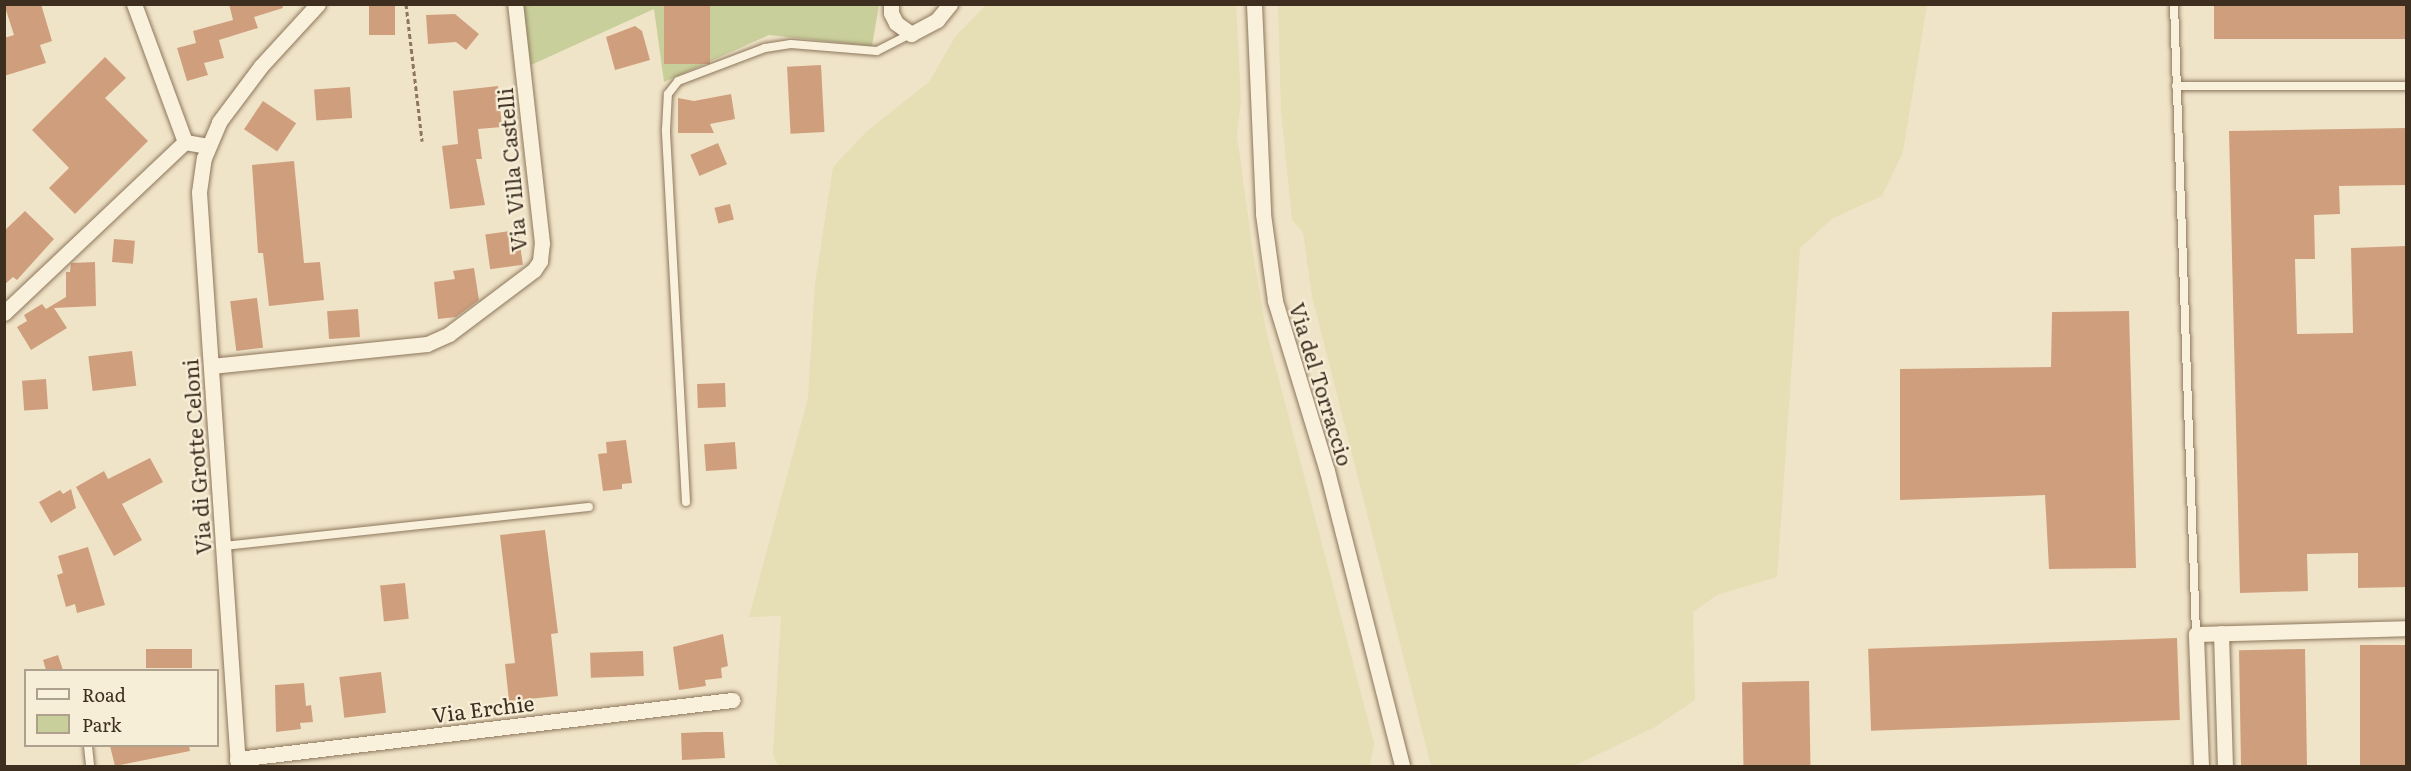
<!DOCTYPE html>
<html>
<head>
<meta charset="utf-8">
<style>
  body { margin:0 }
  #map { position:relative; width:2411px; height:771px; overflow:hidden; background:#f0e4c8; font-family:Literata,serif }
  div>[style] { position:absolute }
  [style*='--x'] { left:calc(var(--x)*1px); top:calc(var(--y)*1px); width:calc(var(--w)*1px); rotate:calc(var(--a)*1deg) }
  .farmland>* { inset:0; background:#e6deb5 }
  .green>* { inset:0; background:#c9cf9b }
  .building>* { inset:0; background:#cf9f7d; transform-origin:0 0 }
  .path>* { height:3px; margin-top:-1.5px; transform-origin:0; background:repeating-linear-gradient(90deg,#8d765c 0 4.5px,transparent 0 7.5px) }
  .roads { filter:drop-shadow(0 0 2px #8d765c) drop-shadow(0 0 2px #8d765c) }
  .service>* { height:8px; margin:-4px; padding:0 4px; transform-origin:4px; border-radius:4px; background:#faf1dc }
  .minor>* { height:15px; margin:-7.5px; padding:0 7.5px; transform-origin:7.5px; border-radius:7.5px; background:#faf1dc }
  span { translate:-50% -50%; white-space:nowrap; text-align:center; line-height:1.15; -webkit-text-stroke:4.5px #f7eed8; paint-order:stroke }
  .street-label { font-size:21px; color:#3d2e20 }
  .frame { position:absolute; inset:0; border:6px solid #3d2e20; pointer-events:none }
  .legend { position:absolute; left:24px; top:669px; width:195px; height:78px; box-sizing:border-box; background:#f7eed8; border:2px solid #ada18e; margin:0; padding:8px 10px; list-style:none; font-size:18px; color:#3d2e20 }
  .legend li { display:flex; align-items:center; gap:12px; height:30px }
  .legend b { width:30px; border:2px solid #ada18e }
</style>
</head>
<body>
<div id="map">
  <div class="farmland">
    <i style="clip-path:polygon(986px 5px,1236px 5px,1241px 101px,1237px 135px,1253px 253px,1266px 330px,1374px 743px,1370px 766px,778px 766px,773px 755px,781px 616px,749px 617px,808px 398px,815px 284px,833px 167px,867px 131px,929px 82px,955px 37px)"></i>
    <i style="clip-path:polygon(1278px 5px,1927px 5px,1903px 152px,1882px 196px,1833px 218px,1800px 248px,1777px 577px,1717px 595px,1693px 612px,1695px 700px,1655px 727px,1574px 766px,1431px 766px,1312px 296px,1303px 232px,1292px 220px,1281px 111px)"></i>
  </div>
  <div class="green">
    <i style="clip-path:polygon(522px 5px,879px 5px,872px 46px,769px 35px,664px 82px,654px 9px,531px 65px)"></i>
  </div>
  <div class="building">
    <i style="clip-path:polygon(4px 4px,41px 4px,52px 41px,40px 45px,46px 63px,4px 76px,4px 38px,14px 35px)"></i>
    <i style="clip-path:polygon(229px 4px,282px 4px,283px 8px,254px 17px,258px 28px,219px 40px,224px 58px,204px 63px,208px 75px,187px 81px,177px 48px,196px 43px,193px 31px,233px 20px)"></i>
    <i style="left:369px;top:4px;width:26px;height:31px"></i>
    <i style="left:664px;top:4px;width:46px;height:60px"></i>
    <i style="left:2214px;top:4px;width:192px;height:35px"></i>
    <i style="clip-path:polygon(455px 14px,479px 34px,466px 50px,456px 42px,428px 44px,426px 15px)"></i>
    <i style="clip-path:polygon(635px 26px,642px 31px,650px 60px,615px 70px,606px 37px)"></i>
    <i style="clip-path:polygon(105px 57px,126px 78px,105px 98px,148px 141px,75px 214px,49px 188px,69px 168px,32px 130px)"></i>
    <i style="left:821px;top:65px;width:67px;height:34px;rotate:87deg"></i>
    <i style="clip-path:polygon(498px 86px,502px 127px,478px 129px,482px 159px,476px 159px,485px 205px,450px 209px,442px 146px,458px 144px,453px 91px)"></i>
    <i style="left:350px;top:87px;width:31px;height:36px;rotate:86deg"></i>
    <i style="clip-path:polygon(731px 94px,735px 119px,710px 124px,714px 133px,678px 133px,678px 98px,694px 101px)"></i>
    <i style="left:263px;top:101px;width:40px;height:34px;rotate:34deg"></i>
    <i style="clip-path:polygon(2406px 128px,2406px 185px,2339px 186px,2340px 214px,2314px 215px,2315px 259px,2295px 259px,2297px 334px,2353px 333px,2351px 248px,2406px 246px,2406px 587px,2358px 588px,2358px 553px,2307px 554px,2308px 591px,2240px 593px,2229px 131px)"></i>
    <i style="left:718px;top:143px;width:23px;height:30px;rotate:67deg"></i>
    <i style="clip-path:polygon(294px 161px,304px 263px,320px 262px,324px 300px,269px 306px,263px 253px,258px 253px,252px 165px)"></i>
    <i style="left:730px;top:204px;width:16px;height:16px;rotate:76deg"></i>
    <i style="clip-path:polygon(25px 211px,54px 239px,17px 280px,13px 277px,4px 285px,4px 231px)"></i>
    <i style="left:518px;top:230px;width:35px;height:33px;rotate:82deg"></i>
    <i style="left:114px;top:239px;width:21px;height:23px;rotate:5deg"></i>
    <i style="clip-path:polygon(95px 262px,96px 306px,54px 308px,67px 328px,31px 350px,17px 327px,27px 321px,24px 315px,42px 304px,46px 309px,66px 297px,66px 272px,70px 272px,71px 263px)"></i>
    <i style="clip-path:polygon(474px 268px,479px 300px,456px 317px,438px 319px,434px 282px,455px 279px,453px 271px)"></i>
    <i style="left:257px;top:298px;width:50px;height:27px;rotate:83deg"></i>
    <i style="left:358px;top:309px;width:28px;height:31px;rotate:86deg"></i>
    <i style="clip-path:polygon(2129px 311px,2136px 568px,2049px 569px,2045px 495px,1900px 500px,1900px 369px,2051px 367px,2052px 312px)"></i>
    <i style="left:132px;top:351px;width:35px;height:44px;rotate:83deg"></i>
    <i style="left:46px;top:379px;width:30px;height:24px;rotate:86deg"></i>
    <i style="left:725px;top:383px;width:24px;height:28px;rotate:88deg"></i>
    <i style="clip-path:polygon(626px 440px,632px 483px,622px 484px,622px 489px,603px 491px,598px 454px,607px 453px,606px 442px)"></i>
    <i style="left:735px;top:442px;width:27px;height:31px;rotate:86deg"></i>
    <i style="clip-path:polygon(150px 458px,163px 482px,122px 504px,142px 540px,114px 556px,76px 487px,104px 471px,108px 479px)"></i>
    <i style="clip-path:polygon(71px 489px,76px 508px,51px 523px,39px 502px,60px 490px,63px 494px)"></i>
    <i style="clip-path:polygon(545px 530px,558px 633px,551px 634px,558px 696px,509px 701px,505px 664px,515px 663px,500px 535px)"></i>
    <i style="clip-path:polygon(88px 547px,105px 605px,77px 613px,75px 604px,66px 607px,57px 575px,63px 573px,58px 556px)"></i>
    <i style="left:405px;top:583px;width:36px;height:25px;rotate:84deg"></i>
    <i style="clip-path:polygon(723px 634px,728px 666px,721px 668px,722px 678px,705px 680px,706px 686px,679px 690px,673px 647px)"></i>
    <i style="left:2177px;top:638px;width:82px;height:309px;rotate:88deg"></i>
    <i style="left:2406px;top:645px;width:121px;height:46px;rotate:90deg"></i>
    <i style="left:192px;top:649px;width:19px;height:46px;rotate:90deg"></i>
    <i style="left:2305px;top:649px;width:117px;height:66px;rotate:89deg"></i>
    <i style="left:643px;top:651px;width:25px;height:53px;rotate:88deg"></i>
    <i style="clip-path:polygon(58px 655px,63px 670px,46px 670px,43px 660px)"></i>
    <i style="left:381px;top:672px;width:41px;height:42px;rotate:83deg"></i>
    <i style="left:1809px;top:681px;width:85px;height:67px;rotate:89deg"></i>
    <i style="clip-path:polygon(304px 683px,306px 706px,311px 705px,313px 722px,300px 723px,301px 729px,276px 732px,275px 685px)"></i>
    <i style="clip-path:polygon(705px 732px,723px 732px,725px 758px,682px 760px,681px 733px)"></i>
    <i style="clip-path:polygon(110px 746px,189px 746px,190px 751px,115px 766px)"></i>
  </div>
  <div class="path">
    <i style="--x:406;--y:4;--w:138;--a:83.3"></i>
  </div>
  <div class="roads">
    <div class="service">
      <i style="--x:2174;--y:4;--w:630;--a:88"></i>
      <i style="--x:2176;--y:86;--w:230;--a:0"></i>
      <i style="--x:686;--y:502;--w:373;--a:-93.1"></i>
      <i style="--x:666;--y:130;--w:36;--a:-87"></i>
      <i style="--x:668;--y:94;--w:16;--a:-52"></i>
      <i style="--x:678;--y:81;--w:93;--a:-20.8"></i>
      <i style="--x:765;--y:48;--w:26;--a:-9"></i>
      <i style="--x:791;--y:44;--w:86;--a:4.7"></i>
      <i style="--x:877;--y:51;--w:38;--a:-27"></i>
      <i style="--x:223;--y:546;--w:368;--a:-6.1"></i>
      <i style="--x:88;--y:746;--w:20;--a:84"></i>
    </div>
    <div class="minor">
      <i style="--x:134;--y:4;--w:147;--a:69.7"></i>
      <i style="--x:891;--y:4;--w:9;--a:90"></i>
      <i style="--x:891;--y:13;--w:11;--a:63"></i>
      <i style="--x:896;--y:23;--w:19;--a:36"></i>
      <i style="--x:911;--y:34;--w:30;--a:-28"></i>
      <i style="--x:937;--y:20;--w:21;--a:-51"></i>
      <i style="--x:1254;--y:4;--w:210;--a:87.5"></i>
      <i style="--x:1263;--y:214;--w:88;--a:82.1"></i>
      <i style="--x:1275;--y:301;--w:178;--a:73"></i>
      <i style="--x:1327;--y:471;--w:304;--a:75.7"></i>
      <i style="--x:4;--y:313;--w:249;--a:-43.4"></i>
      <i style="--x:185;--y:142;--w:23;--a:10"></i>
      <i style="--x:211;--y:366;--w:217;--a:-5.8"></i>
      <i style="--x:427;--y:344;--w:24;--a:-24"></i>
      <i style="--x:449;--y:334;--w:106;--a:-37"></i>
      <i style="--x:534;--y:270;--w:11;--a:-56"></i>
      <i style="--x:540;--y:261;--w:18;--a:-84"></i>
      <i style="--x:542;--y:243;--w:241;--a:-96.4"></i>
      <i style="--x:2221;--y:633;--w:133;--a:88.3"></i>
      <i style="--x:237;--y:759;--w:499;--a:-6.8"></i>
      <i style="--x:238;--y:766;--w:575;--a:-93.89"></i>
      <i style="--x:199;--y:192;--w:34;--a:-82"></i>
      <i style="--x:204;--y:158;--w:39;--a:-67"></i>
      <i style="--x:219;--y:122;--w:70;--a:-53.1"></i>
      <i style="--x:261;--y:66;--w:84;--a:-47.4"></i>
      <i style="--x:2201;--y:766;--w:132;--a:-92.2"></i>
      <i style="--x:2196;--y:634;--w:210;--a:-1.6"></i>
    </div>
  </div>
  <div class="street-label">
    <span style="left:511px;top:170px;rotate:-95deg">Via Villa Castelli</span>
    <span style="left:1322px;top:384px;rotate:73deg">Via del Torraccio</span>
    <span style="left:196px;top:457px;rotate:-94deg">Via di Grotte Celoni</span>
    <span style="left:483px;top:708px;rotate:-7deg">Via Erchie</span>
  </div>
  <div class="frame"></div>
  <ul class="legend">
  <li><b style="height:8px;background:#faf1dc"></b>Road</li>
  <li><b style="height:16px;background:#c9cf9b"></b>Park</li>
  </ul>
</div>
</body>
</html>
